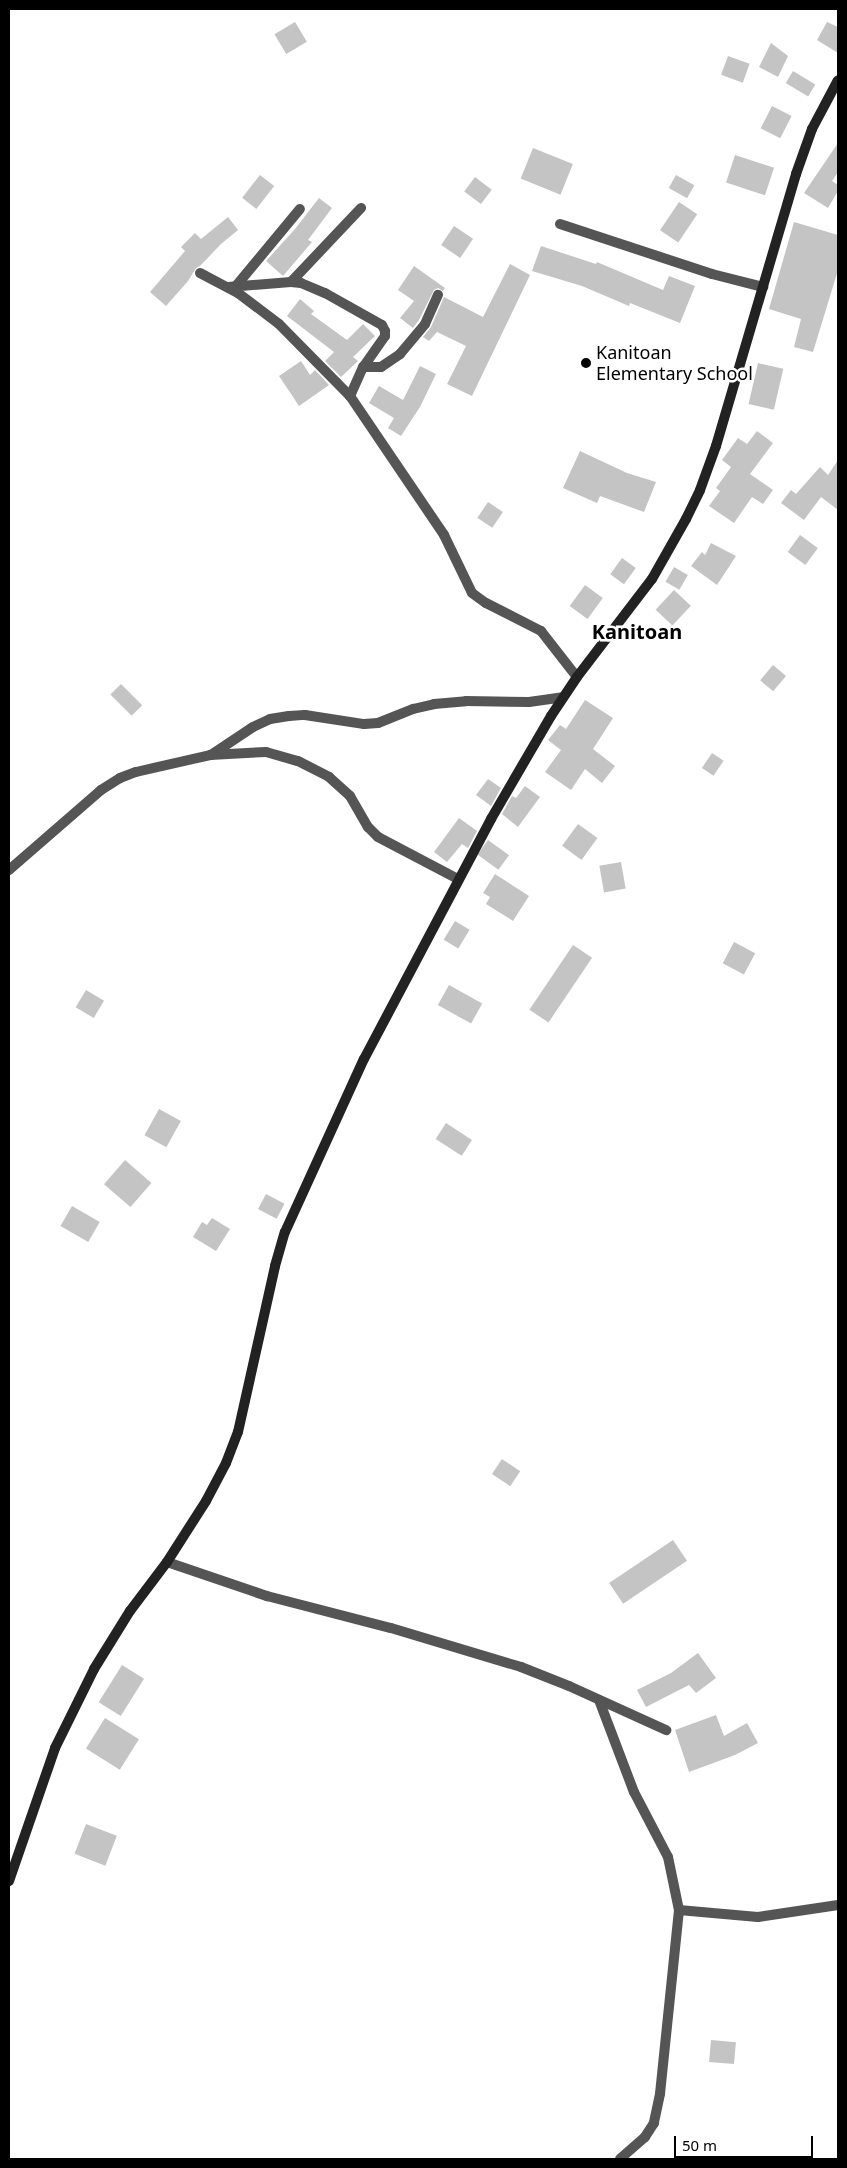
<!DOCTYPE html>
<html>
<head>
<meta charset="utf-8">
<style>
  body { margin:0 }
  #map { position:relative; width:847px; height:2168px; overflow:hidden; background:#fff; font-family:"Noto Sans",sans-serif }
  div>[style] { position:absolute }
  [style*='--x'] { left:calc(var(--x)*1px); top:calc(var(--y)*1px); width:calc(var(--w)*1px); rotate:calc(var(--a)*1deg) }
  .building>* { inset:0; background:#c4c4c4; transform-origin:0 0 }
  .street>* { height:10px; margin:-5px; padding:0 5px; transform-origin:5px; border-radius:5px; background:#555 }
  .secondary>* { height:10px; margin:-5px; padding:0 5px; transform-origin:5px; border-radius:5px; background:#222 }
  .dots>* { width:14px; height:14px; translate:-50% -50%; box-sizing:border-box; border:2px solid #fff; border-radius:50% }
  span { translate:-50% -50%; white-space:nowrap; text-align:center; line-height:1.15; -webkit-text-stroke:5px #fff; paint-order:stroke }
  .poi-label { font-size:18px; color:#000 }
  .left { translate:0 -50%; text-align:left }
  .quarter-label { font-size:20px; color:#000; font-weight:700 }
  .frame { position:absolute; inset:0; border:10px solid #000; pointer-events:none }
  .scale { position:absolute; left:674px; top:2136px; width:139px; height:22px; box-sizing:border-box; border:2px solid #000; border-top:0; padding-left:6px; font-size:15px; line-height:18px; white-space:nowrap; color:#000; -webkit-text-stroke:4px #fff; paint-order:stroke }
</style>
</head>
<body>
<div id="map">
  <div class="building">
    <i style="left:295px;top:22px;width:23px;height:24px;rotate:59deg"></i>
    <i style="clip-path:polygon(827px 22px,838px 27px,838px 53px,817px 40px)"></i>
    <i style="clip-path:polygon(771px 43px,788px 56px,778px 77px,759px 67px)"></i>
    <i style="left:728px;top:56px;width:23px;height:20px;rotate:20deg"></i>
    <i style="left:793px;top:71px;width:26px;height:14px;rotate:31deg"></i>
    <i style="left:772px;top:106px;width:22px;height:25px;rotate:27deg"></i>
    <i style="clip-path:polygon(838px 143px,838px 172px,832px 181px,838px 185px,838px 191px,828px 208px,804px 193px)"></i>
    <i style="left:533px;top:148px;width:43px;height:33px;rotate:22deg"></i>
    <i style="left:735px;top:155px;width:41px;height:29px;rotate:18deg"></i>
    <i style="left:260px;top:175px;width:18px;height:29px;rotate:38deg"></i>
    <i style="left:676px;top:175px;width:21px;height:15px;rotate:29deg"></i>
    <i style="left:475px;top:177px;width:21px;height:18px;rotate:37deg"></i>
    <i style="clip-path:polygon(319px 198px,332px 208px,308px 240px,312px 242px,283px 276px,266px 261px,295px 229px)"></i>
    <i style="left:679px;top:202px;width:22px;height:34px;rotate:34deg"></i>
    <i style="clip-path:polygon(228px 217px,238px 230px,221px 244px,200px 266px,196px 268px,188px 281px,166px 306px,150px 292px,185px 251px,181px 247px,195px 233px,201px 239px)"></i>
    <i style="clip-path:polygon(794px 222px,838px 235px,838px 270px,813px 352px,794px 347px,801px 319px,769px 309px)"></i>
    <i style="left:454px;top:226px;width:23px;height:23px;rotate:34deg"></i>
    <i style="clip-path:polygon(541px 246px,596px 264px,597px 262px,663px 290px,669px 276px,695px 286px,680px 323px,630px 303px,629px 306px,582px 286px,532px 271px)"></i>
    <i style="clip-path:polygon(510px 264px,530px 275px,472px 396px,447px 384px,466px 346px,437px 332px,429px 341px,423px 337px,431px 327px,444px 297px,483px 317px)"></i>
    <i style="clip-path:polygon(414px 266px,445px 288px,443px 291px,438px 288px,434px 290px,419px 320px,413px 328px,400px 318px,414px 301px,398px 290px)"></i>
    <i style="clip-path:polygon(300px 299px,314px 311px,311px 314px,347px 340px,363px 324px,375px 336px,353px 357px,358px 361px,341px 377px,325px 361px,334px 352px,287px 316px)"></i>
    <i style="clip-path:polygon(301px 361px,310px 375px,315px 370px,329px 385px,299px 406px,279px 376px)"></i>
    <i style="left:758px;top:363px;width:26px;height:42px;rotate:13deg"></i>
    <i style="clip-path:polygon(420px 366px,436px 374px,420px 407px,401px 436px,388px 428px,394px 418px,369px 403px,379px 386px,403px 400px)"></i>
    <i style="clip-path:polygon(757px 431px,773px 443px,750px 474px,773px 490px,763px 504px,752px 497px,734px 523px,709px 506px,720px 491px,716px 488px,731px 467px,722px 460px,738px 438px,747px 444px)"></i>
    <i style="clip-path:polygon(580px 451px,627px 473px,656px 482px,644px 512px,600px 496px,597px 503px,563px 488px)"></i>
    <i style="clip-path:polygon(838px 460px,838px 510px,821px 497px,804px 520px,781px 503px,791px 490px,796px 494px,820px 467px,828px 475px)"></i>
    <i style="left:488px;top:502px;width:18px;height:19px;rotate:34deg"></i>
    <i style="left:800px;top:535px;width:22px;height:21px;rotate:36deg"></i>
    <i style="clip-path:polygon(711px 543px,736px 556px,717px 585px,691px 566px,702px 552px,705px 555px)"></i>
    <i style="left:622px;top:558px;width:17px;height:20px;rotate:36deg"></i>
    <i style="left:674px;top:567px;width:16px;height:17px;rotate:30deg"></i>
    <i style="left:585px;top:585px;width:22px;height:26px;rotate:36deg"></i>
    <i style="left:674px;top:590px;width:23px;height:27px;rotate:43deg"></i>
    <i style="left:773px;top:665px;width:17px;height:20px;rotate:40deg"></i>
    <i style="left:121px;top:684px;width:30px;height:15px;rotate:45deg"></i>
    <i style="clip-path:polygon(585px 700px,613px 718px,593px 749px,615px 766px,602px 783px,585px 769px,571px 790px,545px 772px,561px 750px,548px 740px,560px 725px,566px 729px)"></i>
    <i style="left:712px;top:753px;width:14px;height:18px;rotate:34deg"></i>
    <i style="clip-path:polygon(488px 779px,501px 788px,491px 806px,476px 795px)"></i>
    <i style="clip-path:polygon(525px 786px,540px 797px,518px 827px,502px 814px,512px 796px,516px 798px)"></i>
    <i style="clip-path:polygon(459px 818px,477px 831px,468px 848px,462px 844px,447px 862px,434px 852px)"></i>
    <i style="left:578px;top:824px;width:24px;height:27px;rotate:36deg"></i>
    <i style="left:488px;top:840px;width:26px;height:18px;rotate:36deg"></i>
    <i style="left:621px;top:862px;width:27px;height:22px;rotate:80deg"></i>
    <i style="clip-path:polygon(495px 874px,529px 896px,513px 921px,486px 904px,490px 897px,483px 893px)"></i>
    <i style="left:455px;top:921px;width:17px;height:22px;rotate:31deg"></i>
    <i style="left:734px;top:942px;width:24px;height:24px;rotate:28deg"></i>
    <i style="left:573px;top:945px;width:23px;height:78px;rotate:34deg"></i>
    <i style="left:449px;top:985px;width:38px;height:23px;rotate:29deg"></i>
    <i style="left:86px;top:990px;width:21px;height:20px;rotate:31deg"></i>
    <i style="left:159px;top:1109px;width:25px;height:30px;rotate:29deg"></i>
    <i style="left:446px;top:1123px;width:31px;height:19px;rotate:33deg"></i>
    <i style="left:125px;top:1160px;width:35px;height:32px;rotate:41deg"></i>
    <i style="left:266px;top:1194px;width:21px;height:17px;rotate:28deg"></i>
    <i style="left:72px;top:1206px;width:32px;height:23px;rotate:30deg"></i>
    <i style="clip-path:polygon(212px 1218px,230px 1229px,216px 1251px,193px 1237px,202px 1222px,207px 1225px)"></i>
    <i style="left:502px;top:1459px;width:22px;height:18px;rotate:34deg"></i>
    <i style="left:673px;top:1540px;width:25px;height:77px;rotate:56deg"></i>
    <i style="clip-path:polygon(698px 1653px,716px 1678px,696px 1693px,689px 1685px,646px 1707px,637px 1690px,671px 1673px)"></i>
    <i style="left:122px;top:1665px;width:26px;height:44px;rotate:32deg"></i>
    <i style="clip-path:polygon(716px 1715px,724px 1736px,747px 1723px,758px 1743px,735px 1755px,689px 1772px,675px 1730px)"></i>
    <i style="left:105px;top:1718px;width:40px;height:36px;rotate:32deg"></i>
    <i style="left:86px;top:1824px;width:33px;height:32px;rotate:21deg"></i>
    <i style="left:711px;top:2040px;width:25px;height:22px;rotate:5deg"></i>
  </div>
  <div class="street">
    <i style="--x:560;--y:224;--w:160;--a:18.2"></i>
    <i style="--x:712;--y:274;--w:53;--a:14.3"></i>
    <i style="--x:200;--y:273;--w:43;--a:27.8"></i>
    <i style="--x:238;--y:293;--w:51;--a:37.1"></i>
    <i style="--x:279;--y:324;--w:101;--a:45.4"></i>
    <i style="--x:350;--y:396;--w:168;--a:55.9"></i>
    <i style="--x:444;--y:535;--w:64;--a:64.2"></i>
    <i style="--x:472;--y:593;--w:17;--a:36"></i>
    <i style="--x:486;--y:603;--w:62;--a:27"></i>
    <i style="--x:541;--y:631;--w:58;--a:52"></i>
    <i style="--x:291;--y:282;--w:102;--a:-46.6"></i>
    <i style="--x:236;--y:286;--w:100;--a:-50.3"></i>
    <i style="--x:228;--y:287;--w:63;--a:-4.5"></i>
    <i style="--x:291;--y:282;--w:10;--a:6"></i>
    <i style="--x:301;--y:283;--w:26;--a:23"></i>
    <i style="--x:325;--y:293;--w:65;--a:29.3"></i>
    <i style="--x:382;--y:325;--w:7;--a:63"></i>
    <i style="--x:385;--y:331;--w:5;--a:90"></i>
    <i style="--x:385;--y:336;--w:38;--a:125"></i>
    <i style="--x:363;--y:367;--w:32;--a:114"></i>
    <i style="--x:363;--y:367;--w:18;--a:0"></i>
    <i style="--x:381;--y:367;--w:23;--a:-34"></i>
    <i style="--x:400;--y:354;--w:39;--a:-50"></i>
    <i style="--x:425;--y:324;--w:32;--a:-66"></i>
    <i style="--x:211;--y:755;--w:50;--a:-33.7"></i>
    <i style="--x:253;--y:727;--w:19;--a:-25"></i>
    <i style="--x:270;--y:719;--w:19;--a:-9"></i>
    <i style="--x:289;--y:716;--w:16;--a:-4"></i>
    <i style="--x:305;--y:715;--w:60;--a:8.7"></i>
    <i style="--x:364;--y:724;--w:14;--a:-4"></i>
    <i style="--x:378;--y:723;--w:38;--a:-22"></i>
    <i style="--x:413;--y:709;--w:22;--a:-13"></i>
    <i style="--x:434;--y:704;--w:32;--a:-5"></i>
    <i style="--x:466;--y:701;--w:63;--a:0.9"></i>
    <i style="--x:529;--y:702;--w:34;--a:-8"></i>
    <i style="--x:9;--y:870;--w:122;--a:-41"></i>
    <i style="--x:101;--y:790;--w:22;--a:-32"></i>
    <i style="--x:120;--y:778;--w:17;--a:-21"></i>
    <i style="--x:136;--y:772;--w:76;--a:-12.9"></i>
    <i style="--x:210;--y:755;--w:56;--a:-3.1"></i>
    <i style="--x:266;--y:752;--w:33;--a:16"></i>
    <i style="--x:298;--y:761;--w:35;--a:27"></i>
    <i style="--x:329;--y:777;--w:28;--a:42"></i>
    <i style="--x:350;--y:796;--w:36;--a:60"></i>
    <i style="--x:368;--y:827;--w:14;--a:45"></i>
    <i style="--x:378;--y:837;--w:90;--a:27.7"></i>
    <i style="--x:167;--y:1562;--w:106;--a:18.8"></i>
    <i style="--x:267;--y:1596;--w:128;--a:14.5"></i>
    <i style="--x:391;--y:1628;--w:136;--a:16.7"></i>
    <i style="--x:521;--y:1667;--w:52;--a:21.6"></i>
    <i style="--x:569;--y:1686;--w:107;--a:24.4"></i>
    <i style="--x:599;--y:1700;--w:98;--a:69.2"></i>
    <i style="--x:634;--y:1792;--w:73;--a:62.4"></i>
    <i style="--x:668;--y:1857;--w:54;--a:78.3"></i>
    <i style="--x:679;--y:1910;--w:185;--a:95.9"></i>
    <i style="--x:660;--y:2094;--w:30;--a:102"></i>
    <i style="--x:654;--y:2123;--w:17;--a:123"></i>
    <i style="--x:645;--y:2137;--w:33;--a:139"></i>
    <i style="--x:679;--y:1910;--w:79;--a:5.1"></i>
    <i style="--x:758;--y:1917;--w:81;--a:-8.5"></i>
  </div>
  <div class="secondary">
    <i style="--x:9;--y:1881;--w:141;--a:-70.9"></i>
    <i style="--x:55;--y:1748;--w:88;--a:-63.7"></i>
    <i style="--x:94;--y:1669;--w:68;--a:-58.2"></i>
    <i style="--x:130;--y:1611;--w:61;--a:-52.9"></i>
    <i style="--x:167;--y:1562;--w:72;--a:-57.4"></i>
    <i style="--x:206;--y:1501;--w:43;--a:-62.2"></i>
    <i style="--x:226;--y:1463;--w:33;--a:-69"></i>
    <i style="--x:238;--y:1432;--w:170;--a:-77.4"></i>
    <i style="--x:275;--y:1266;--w:35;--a:-74"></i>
    <i style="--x:285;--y:1232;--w:190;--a:-65.5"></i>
    <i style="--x:364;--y:1059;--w:272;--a:-62.1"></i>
    <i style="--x:491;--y:819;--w:119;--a:-59.8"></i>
    <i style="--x:551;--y:716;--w:47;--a:-56.3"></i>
    <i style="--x:577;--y:677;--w:123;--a:-52.6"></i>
    <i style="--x:652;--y:579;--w:69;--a:-60.5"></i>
    <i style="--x:686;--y:519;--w:32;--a:-64"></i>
    <i style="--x:700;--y:490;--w:47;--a:-70"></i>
    <i style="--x:716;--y:446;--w:284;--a:-73.6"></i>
    <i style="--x:796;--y:174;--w:48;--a:-70.4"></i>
    <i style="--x:812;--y:129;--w:55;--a:-62"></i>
  </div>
  <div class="dots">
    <i style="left:586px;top:363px;background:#000"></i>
  </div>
  <div class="poi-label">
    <span class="left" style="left:596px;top:363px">Kanitoan<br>Elementary School</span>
  </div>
  <div class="quarter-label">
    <span style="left:637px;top:631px">Kanitoan</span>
  </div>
  <div class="frame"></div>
  <div class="scale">50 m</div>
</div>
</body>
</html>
